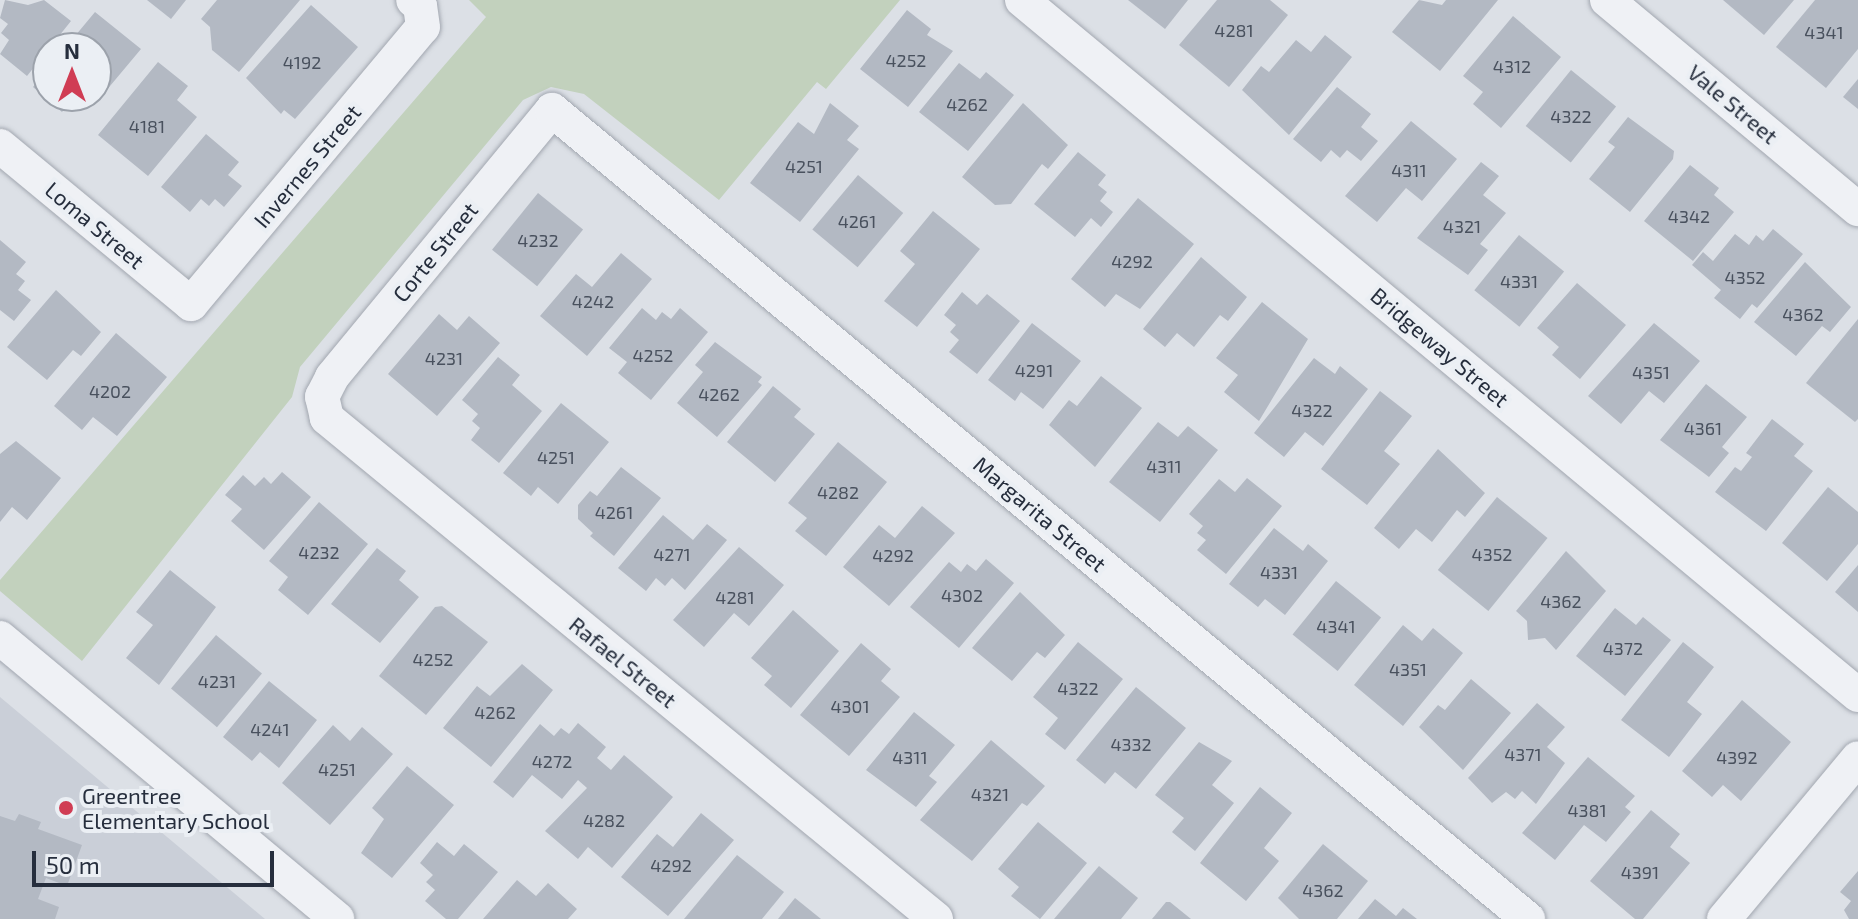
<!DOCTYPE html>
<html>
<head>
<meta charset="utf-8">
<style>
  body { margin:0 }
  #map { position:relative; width:1858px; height:919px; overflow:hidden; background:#dce0e6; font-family:"Exo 2",sans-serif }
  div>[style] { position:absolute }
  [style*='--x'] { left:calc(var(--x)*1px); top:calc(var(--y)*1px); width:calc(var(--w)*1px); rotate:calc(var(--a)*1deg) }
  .built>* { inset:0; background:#cacfd8 }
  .green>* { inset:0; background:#c2d1bd }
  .building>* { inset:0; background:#b3b9c3; transform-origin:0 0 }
  .roads { filter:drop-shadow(0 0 2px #a2a7b0) drop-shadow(0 0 2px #a2a7b0) }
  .minor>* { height:34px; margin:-17px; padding:0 17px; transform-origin:17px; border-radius:17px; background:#eff1f5 }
  .dots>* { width:22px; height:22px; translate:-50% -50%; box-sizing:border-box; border:4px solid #ebeff4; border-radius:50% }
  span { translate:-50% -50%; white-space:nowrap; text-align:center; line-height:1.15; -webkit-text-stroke:8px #ebeff4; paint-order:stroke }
  .number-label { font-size:18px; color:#49515e }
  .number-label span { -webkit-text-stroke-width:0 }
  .street-label { font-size:22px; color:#262e3d }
  .poi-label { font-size:22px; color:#262e3d }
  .left { translate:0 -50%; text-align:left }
  .north { position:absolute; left:32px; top:32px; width:80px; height:80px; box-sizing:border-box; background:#ebeff4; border:2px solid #9ca2ab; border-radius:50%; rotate:0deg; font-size:22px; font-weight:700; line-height:32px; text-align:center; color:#262e3d }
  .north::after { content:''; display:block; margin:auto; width:28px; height:36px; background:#d03d54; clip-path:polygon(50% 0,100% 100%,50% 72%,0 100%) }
  .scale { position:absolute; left:32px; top:851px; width:242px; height:36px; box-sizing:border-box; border:4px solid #262e3d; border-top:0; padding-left:10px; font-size:24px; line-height:28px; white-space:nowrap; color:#262e3d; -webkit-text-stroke:6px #ebeff4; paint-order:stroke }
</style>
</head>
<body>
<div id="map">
  <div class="built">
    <i style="clip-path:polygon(0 697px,265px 919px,0 919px)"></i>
  </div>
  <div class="green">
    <i style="clip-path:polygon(469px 0,900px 0,826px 89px,817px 82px,719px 200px,584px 94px,551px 87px,523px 100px,300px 367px,292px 397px,82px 661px,0 591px,0 580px,486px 17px)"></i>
  </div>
  <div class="building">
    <i style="clip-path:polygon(5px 0,28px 5px,44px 0,71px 21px,27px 76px,0 54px,9px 40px,1px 33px,8px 24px,0 18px)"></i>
    <i style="clip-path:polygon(147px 0,186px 0,171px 19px)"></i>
    <i style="clip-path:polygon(217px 0,300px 0,239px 72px,212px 50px,210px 27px,201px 19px)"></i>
    <i style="clip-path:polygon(1128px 0,1188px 0,1165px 29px)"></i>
    <i style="clip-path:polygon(1217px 0,1270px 0,1288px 15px,1229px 87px,1179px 45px)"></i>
    <i style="clip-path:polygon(1419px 0,1442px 5px,1446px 0,1498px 0,1440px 71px,1392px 32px)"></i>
    <i style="clip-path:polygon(1723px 0,1794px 0,1764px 35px)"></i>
    <i style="clip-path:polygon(1815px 0,1858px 0,1858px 49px,1826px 88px,1776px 47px)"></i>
    <i style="clip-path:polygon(311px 5px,358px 47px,295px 119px,284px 110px,281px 114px,246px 78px)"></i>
    <i style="clip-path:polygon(907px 10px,931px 29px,927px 35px,953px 51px,908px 107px,860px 69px)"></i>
    <i style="clip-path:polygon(95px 12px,141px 49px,105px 92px,96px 84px,96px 48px,65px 48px)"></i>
    <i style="clip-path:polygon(1513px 16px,1561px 57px,1501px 128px,1473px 104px,1483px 92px,1463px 76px)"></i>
    <i style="clip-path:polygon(1325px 35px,1352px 57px,1289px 135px,1242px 90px,1261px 66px,1269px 72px,1296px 40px,1311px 52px)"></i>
    <i style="clip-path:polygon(158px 62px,188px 86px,177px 100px,197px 117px,148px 176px,98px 135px)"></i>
    <i style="clip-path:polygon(959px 63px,980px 79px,986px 72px,1014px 95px,968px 151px,919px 112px)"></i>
    <i style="clip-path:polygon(48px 68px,48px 96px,75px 96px,62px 112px,33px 87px)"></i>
    <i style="left:1571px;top:70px;width:58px;height:72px;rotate:39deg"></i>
    <i style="clip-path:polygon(1858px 79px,1858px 109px,1843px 97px)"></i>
    <i style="clip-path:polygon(1337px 87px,1371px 114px,1361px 127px,1378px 141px,1361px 161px,1347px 150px,1340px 158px,1331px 150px,1321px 162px,1293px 139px)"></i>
    <i style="clip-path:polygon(830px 103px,859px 126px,847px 140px,859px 149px,800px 222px,750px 183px,798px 122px,814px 134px)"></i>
    <i style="clip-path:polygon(1023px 103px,1068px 145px,1048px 169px,1042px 164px,1011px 204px,995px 205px,962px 177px)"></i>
    <i style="clip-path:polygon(1628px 117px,1674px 151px,1673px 159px,1630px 212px,1589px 179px,1615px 147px,1608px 142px)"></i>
    <i style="clip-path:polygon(1411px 121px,1457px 159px,1422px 201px,1406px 188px,1377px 222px,1345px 196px)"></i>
    <i style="clip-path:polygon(206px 134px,239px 162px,228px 175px,242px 186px,224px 207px,215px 199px,209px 206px,201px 199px,190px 212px,161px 187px)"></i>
    <i style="clip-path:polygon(1078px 152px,1106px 175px,1098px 185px,1107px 192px,1100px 201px,1113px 212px,1101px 227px,1091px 218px,1075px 237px,1034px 204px)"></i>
    <i style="clip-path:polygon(1481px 162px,1499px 176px,1483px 195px,1506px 213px,1480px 244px,1488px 250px,1468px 275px,1417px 238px)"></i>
    <i style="clip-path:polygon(1690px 165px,1719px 188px,1714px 195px,1734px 212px,1693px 261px,1644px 221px)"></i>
    <i style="left:858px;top:175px;width:59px;height:71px;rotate:40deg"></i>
    <i style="left:538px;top:193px;width:58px;height:73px;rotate:39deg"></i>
    <i style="clip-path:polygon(1138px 198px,1194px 244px,1140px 309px,1116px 294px,1105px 307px,1071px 279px)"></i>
    <i style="clip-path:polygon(933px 211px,980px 249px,917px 327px,884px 301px,915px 264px,900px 251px)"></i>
    <i style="clip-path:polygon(1773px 229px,1803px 254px,1757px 308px,1752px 304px,1740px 319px,1714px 298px,1721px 290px,1692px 265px,1703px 252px,1713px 261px,1735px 234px,1749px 245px,1756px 235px,1763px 241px)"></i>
    <i style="left:1519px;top:235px;width:58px;height:71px;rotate:39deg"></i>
    <i style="clip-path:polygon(0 240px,26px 262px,16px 274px,25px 281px,18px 290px,31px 300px,14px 321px,0 310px)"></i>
    <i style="clip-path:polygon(621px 253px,652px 279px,587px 356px,540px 316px,576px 274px,592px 287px)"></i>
    <i style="clip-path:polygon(1201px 257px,1247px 297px,1228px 321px,1220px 315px,1194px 347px,1177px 333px,1165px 347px,1143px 329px)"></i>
    <i style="clip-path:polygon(1805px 262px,1851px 307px,1830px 332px,1822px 326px,1796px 356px,1754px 322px)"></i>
    <i style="clip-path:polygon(1577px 283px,1626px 325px,1580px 379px,1552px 355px,1559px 347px,1537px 328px)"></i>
    <i style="clip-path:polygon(56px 290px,101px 332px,81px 356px,73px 350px,47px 380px,7px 347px)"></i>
    <i style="clip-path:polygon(962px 292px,977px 305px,987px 294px,1020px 321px,977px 374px,949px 352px,959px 340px,950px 332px,956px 325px,944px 315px)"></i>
    <i style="clip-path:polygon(1262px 302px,1308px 339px,1259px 421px,1224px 392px,1238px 375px,1216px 358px)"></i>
    <i style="clip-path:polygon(642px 308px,656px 320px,662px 312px,671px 319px,680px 308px,708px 332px,651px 400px,618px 373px,627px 362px,609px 348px)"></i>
    <i style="clip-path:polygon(439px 314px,457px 330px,469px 316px,500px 343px,437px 416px,388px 374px)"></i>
    <i style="clip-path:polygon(1858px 319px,1858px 419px,1855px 422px,1806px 383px)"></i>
    <i style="clip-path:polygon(1032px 323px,1081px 361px,1043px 409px,1021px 392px,1015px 401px,988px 380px)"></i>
    <i style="clip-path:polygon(1654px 323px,1700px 361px,1664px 403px,1649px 391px,1621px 424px,1588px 396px)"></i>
    <i style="clip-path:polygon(116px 333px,167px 377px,117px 436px,93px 417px,82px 430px,54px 406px)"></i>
    <i style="clip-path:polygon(715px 342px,762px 377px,758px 382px,762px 385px,717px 437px,677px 403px,703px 372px,695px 365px)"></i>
    <i style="clip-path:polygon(498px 357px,520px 375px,512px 385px,542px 411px,499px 463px,471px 440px,480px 428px,472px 421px,478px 414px,462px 400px)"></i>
    <i style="clip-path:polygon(1314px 358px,1335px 374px,1340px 366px,1368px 389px,1323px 446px,1305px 432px,1284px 457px,1254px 433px)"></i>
    <i style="clip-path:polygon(1101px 376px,1142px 408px,1095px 467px,1049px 425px,1069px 400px,1077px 406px)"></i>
    <i style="clip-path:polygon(1706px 384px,1747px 417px,1722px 447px,1729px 453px,1709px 477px,1660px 440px)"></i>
    <i style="clip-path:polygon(773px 386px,801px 409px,794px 417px,815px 434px,775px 482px,727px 442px)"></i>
    <i style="clip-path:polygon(1380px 391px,1412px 416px,1384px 451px,1400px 464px,1367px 505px,1321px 469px)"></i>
    <i style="clip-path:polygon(561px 403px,609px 442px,558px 504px,538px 487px,531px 496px,503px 473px)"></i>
    <i style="clip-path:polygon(1772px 419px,1804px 444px,1794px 456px,1813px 471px,1766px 531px,1715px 492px,1735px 467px,1741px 471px,1752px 457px,1746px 453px)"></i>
    <i style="clip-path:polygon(1158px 422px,1178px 437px,1188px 426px,1218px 450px,1160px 522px,1109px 482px)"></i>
    <i style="clip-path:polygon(16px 441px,61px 478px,27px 520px,12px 507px,0 522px,0 454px)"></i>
    <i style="clip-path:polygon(838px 442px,887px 482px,826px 556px,795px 531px,807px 518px,788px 503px)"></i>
    <i style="clip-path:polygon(1438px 449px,1485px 493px,1465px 517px,1457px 510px,1432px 542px,1416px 529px,1399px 549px,1374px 528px)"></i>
    <i style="clip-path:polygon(621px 467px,661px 498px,614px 556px,590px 536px,593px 533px,578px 519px,578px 505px,590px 491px,597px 496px)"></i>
    <i style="clip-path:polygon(282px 472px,311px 497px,264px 550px,231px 521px,242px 509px,225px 495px,243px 475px,255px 486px,264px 477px,271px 484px)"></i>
    <i style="clip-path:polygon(1247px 478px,1282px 506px,1226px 574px,1197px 550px,1206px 540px,1197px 533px,1203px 526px,1189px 514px,1219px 479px,1235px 492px)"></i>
    <i style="clip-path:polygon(1828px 487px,1858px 512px,1858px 544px,1827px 581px,1782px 543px)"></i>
    <i style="left:1497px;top:497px;width:65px;height:94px;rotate:39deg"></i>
    <i style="clip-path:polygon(319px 502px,368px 544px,308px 615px,278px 590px,288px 577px,269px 561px)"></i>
    <i style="clip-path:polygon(922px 506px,955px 533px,889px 606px,843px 567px,879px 525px,895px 538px)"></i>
    <i style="clip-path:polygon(663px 515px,693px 540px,707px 524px,727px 540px,685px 590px,672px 578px,665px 586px,656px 578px,646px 591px,618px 568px)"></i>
    <i style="clip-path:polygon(1274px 528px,1303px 551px,1308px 544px,1328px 561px,1285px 615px,1265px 599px,1258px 607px,1229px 584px)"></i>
    <i style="clip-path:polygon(739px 547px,784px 585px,749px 626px,734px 613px,704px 647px,673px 620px)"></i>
    <i style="clip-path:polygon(377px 548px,406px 571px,399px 580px,419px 597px,380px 643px,331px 604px)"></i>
    <i style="clip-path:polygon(1566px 551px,1606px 591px,1556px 650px,1545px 638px,1528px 640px,1527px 621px,1516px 611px)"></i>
    <i style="clip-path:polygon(986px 559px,1014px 583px,959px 648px,910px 607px,949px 562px,961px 572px,967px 564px,976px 571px)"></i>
    <i style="clip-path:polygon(1858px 565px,1858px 612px,1835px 592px)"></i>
    <i style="clip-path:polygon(170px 570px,216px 607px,159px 685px,126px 658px,153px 625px,136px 612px)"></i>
    <i style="left:1336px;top:581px;width:58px;height:69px;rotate:39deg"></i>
    <i style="clip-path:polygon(1020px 592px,1065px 635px,1045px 658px,1037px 652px,1012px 681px,972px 648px)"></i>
    <i style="clip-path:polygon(442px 606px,488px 642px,426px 715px,379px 676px,435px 607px)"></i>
    <i style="clip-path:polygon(1615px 608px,1636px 625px,1643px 617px,1671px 640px,1625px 696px,1576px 656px)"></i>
    <i style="clip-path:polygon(793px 610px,839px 651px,791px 708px,764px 685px,772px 676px,751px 658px)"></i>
    <i style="clip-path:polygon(1403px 625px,1422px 641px,1433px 628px,1463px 653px,1403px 726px,1354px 685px)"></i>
    <i style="left:216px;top:635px;width:60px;height:70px;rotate:40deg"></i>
    <i style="clip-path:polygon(1078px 642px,1123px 679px,1065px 750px,1045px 734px,1058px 718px,1033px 697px)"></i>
    <i style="clip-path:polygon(1683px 642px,1714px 667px,1687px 702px,1702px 714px,1669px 757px,1621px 720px)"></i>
    <i style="clip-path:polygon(861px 643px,891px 669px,881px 681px,900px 697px,849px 756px,800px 715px)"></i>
    <i style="clip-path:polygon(522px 664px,553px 690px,491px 767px,443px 728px,477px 686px,490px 696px)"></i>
    <i style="clip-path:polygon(1471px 679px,1511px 713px,1463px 770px,1419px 727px,1438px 705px,1445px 710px)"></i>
    <i style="clip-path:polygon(269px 681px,317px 720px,279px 768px,260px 752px,252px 761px,223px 737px)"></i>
    <i style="clip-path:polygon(1136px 687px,1186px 728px,1136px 789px,1115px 772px,1105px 784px,1076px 760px)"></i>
    <i style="clip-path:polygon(1742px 700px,1791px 742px,1741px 801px,1723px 785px,1712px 797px,1682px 771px)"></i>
    <i style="clip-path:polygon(1537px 703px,1565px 727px,1547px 747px,1565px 763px,1536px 804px,1522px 791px,1515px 799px,1506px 792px,1492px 803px,1468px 778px)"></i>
    <i style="clip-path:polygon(914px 712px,955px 745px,929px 776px,937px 782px,916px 807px,866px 770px)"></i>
    <i style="clip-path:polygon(578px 723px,606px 747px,597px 758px,611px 770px,624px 755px,673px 797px,612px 868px,588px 847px,578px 859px,545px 831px,587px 788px,578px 780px,562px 799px,532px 775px,513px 798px,493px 782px,540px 724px,554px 736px,561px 728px,569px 734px)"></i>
    <i style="clip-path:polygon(333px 725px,350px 741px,362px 727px,393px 754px,330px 825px,282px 783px)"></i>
    <i style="clip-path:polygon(991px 740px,1045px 786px,1027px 806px,1022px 803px,972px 861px,920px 820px)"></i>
    <i style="clip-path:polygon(1199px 742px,1232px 761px,1212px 785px,1234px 803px,1195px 851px,1172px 832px,1184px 818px,1155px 795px)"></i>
    <i style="clip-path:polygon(1588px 757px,1635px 796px,1625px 807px,1631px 812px,1606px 842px,1584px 825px,1555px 860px,1522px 833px)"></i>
    <i style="clip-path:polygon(407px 766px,454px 805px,392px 878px,361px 853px,384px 819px,372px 808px)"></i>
    <i style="clip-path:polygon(1260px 787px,1292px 813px,1264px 848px,1279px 861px,1246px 901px,1200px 863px)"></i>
    <i style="clip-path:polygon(1651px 810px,1680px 834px,1670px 847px,1690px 863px,1643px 919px,1635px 919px,1590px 881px)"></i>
    <i style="clip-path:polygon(701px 813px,734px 840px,668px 916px,621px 877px,657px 834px,673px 847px)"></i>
    <i style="clip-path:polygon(19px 814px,41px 822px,38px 829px,82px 845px,67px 886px,46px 878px,38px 899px,59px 907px,55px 919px,0 919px,0 816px,15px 821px)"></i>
    <i style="clip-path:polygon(1038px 822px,1087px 863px,1040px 919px,1011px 896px,1019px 887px,998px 869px)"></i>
    <i style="clip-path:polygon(437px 842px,454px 856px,464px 844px,498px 872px,458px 919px,446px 919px,425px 901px,435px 890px,426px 882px,433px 875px,420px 863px)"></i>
    <i style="clip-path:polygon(1323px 844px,1368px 881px,1337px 919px,1299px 919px,1278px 898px)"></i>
    <i style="clip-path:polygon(737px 855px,784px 892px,762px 919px,684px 919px)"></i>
    <i style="clip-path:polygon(1099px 866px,1138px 898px,1121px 919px,1054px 919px)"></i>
    <i style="clip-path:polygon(1858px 871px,1858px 919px,1849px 919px,1844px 910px,1851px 901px,1840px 892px)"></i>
    <i style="clip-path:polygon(517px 880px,536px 896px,548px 883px,577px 909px,568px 919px,483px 919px)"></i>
    <i style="clip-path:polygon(795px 898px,821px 919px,778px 919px)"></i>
    <i style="clip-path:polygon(1375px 899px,1396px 916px,1403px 908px,1417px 919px,1358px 919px)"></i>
    <i style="clip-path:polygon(1166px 902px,1170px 902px,1191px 919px,1152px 919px)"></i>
  </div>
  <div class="roads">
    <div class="minor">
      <i style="--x:1022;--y:0;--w:1087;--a:39.74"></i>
      <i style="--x:1607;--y:0;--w:327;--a:39.8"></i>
      <i style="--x:0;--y:146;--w:248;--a:39.6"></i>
      <i style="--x:191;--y:304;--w:361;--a:-50.1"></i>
      <i style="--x:423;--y:27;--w:21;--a:-98"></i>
      <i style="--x:420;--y:6;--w:9;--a:-139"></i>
      <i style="--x:0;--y:638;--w:439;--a:39.8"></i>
      <i style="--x:936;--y:919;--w:789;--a:-140.56"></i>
      <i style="--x:327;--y:418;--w:22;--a:-103"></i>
      <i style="--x:322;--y:397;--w:22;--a:-63"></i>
      <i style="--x:332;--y:377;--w:346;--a:-50.5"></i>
      <i style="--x:552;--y:110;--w:1268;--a:39.66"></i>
      <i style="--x:1724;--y:919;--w:209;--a:-50.2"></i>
    </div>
  </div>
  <div class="dots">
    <i style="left:66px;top:808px;background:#d03d54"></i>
  </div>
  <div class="number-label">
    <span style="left:1234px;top:30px">4281</span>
    <span style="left:1824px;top:32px">4341</span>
    <span style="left:906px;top:60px">4252</span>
    <span style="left:302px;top:62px">4192</span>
    <span style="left:1512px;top:66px">4312</span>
    <span style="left:967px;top:104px">4262</span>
    <span style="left:1571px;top:116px">4322</span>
    <span style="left:147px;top:126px">4181</span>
    <span style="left:804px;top:166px">4251</span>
    <span style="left:1409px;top:170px">4311</span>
    <span style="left:1689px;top:216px">4342</span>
    <span style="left:857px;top:221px">4261</span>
    <span style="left:1462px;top:226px">4321</span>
    <span style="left:538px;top:240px">4232</span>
    <span style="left:1132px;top:261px">4292</span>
    <span style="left:1745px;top:277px">4352</span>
    <span style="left:1519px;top:281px">4331</span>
    <span style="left:593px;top:301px">4242</span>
    <span style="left:1803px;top:314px">4362</span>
    <span style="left:653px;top:355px">4252</span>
    <span style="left:444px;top:358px">4231</span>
    <span style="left:1034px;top:370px">4291</span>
    <span style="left:1651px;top:372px">4351</span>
    <span style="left:110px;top:391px">4202</span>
    <span style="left:719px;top:394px">4262</span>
    <span style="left:1312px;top:410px">4322</span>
    <span style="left:1703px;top:428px">4361</span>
    <span style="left:556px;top:457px">4251</span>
    <span style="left:1164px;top:466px">4311</span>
    <span style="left:838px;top:492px">4282</span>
    <span style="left:614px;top:512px">4261</span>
    <span style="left:319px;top:552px">4232</span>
    <span style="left:672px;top:554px">4271</span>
    <span style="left:1492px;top:554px">4352</span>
    <span style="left:893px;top:555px">4292</span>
    <span style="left:1279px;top:572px">4331</span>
    <span style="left:962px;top:595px">4302</span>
    <span style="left:735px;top:597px">4281</span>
    <span style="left:1561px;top:601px">4362</span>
    <span style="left:1336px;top:626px">4341</span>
    <span style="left:1623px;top:648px">4372</span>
    <span style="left:433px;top:659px">4252</span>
    <span style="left:1408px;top:669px">4351</span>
    <span style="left:217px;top:681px">4231</span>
    <span style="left:1078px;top:688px">4322</span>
    <span style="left:850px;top:706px">4301</span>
    <span style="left:495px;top:712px">4262</span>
    <span style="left:270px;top:729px">4241</span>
    <span style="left:1131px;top:744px">4332</span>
    <span style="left:1523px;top:754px">4371</span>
    <span style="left:910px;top:757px">4311</span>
    <span style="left:1737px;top:757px">4392</span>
    <span style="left:552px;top:761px">4272</span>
    <span style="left:337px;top:769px">4251</span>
    <span style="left:990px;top:794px">4321</span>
    <span style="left:1587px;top:810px">4381</span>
    <span style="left:604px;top:820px">4282</span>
    <span style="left:671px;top:865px">4292</span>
    <span style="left:1640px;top:872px">4391</span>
    <span style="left:1323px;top:890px">4362</span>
  </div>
  <div class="street-label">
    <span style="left:1733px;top:104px;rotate:40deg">Vale Street</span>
    <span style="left:307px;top:166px;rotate:-50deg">Invernes Street</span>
    <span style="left:95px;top:225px;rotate:40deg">Loma Street</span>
    <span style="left:435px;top:252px;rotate:-51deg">Corte Street</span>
    <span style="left:1440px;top:347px;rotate:40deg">Bridgeway Street</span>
    <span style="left:1040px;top:514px;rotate:40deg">Margarita Street</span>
    <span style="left:623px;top:662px;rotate:39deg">Rafael Street</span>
  </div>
  <div class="poi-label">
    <span class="left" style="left:82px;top:808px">Greentree<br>Elementary School</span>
  </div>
  <div class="north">N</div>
  <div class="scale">50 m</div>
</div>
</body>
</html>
